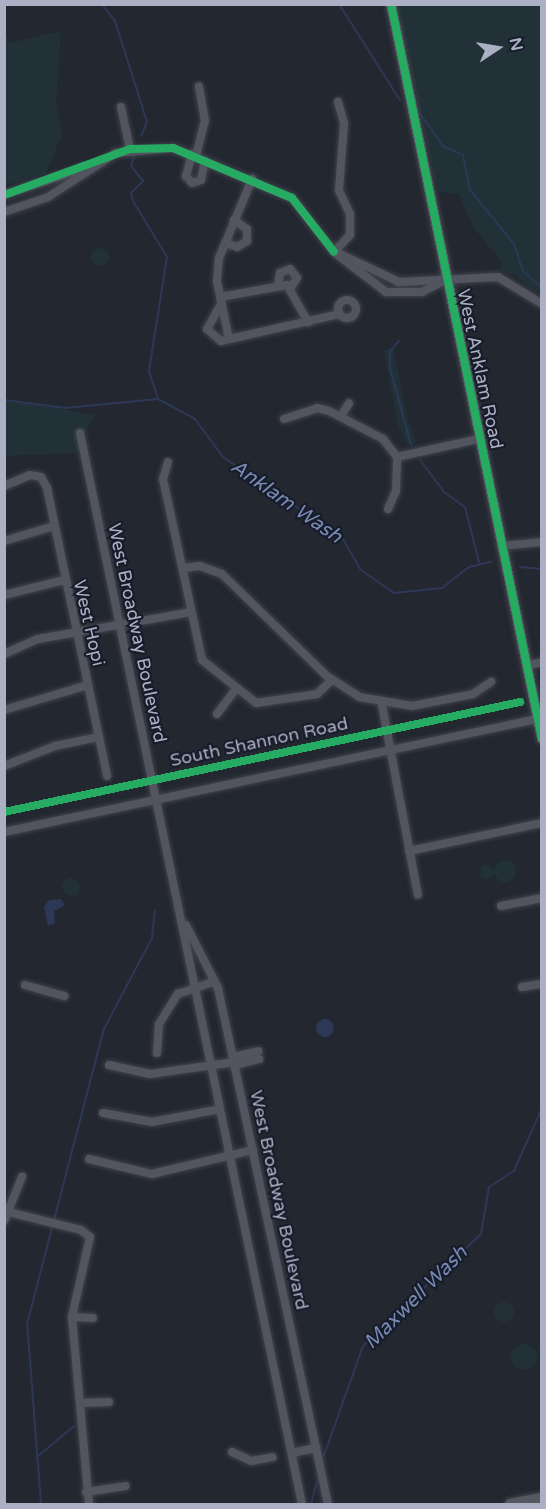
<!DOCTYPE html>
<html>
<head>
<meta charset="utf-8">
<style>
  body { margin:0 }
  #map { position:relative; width:546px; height:1509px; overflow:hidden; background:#232730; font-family:"Varela Round",sans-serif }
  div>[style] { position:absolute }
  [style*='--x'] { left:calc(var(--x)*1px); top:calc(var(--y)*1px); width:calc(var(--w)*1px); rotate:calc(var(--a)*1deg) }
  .green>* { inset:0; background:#213137 }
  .round { border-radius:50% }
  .water>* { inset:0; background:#2d3857 }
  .stream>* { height:2px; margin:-1px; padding:0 1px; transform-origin:1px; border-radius:1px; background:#2d3857 }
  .roads { filter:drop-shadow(0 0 2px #3f424a) drop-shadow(0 0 2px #3f424a) }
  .minor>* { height:8px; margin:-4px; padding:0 4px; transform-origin:4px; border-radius:4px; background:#52555f }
  .minor>.ring { margin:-4px; padding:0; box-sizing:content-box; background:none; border:8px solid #52555f; border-radius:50% }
  .major>* { height:10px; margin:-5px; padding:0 5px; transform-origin:5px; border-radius:5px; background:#555761 }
  .cycleway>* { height:8px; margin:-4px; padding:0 4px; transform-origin:4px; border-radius:4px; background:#26ab63 }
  span { translate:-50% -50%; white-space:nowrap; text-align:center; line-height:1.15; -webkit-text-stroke:4.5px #171c2a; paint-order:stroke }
  .street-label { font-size:18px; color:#abb0c4 }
  .water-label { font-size:20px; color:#7989b2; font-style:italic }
  .frame { position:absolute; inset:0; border:6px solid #abb0c4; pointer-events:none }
  .north { position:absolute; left:468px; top:18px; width:60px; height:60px; -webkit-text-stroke:4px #171c2a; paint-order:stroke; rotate:78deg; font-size:16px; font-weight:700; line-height:24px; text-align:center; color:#abb0c4 }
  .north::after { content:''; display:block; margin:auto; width:21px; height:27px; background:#abb0c4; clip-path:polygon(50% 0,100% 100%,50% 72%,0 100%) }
</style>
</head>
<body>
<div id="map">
  <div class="green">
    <i style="clip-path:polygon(396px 5px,541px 5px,541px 297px,515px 275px,501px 271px,500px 260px,474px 228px,459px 194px,438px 192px)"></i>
    <i style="clip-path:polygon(4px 25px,9px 43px,61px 31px,56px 103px,62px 134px,46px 174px,5px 185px)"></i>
    <i class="round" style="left:91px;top:248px;width:18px;height:18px"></i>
    <i style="clip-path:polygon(393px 348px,407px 416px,416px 444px,408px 445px,398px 425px,384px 350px)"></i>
    <i style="clip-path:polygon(4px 398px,94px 415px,77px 453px,5px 456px)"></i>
    <i class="round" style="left:494px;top:860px;width:22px;height:22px"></i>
    <i class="round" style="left:480px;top:865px;width:14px;height:14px"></i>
    <i class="round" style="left:62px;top:878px;width:18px;height:18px"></i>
    <i class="round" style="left:494px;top:1302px;width:20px;height:20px"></i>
    <i class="round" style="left:511px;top:1344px;width:26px;height:26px"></i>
  </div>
  <div class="water">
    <i style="clip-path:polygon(61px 899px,65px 905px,54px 911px,55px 923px,48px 926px,44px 907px,49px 900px)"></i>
    <i class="round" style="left:316px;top:1019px;width:18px;height:18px"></i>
  </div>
  <div class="stream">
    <i style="--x:102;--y:4;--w:21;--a:53"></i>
    <i style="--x:115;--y:21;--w:106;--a:72.4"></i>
    <i style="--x:147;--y:122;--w:15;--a:113"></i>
    <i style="--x:339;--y:4;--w:114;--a:57.6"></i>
    <i style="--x:417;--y:109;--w:45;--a:54.9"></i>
    <i style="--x:443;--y:146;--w:22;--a:24"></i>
    <i style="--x:463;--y:155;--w:36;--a:79"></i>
    <i style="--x:470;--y:190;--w:70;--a:50.8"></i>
    <i style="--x:514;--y:244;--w:28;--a:72"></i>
    <i style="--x:523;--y:271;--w:25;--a:42"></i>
    <i style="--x:134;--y:155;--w:11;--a:105"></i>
    <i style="--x:131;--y:166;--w:19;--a:51"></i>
    <i style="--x:143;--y:181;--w:17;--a:135"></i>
    <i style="--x:131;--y:193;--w:8;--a:76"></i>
    <i style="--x:133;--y:201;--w:66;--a:58.7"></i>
    <i style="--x:167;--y:257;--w:115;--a:99"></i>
    <i style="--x:149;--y:371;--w:29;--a:72"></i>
    <i style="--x:399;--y:341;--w:13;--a:132"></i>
    <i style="--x:390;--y:351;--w:17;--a:90"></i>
    <i style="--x:390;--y:368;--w:80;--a:74.7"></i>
    <i style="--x:4;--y:400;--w:62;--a:7.5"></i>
    <i style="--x:65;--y:408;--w:93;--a:-5.5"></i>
    <i style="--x:158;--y:399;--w:42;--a:28.4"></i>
    <i style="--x:195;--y:419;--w:47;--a:53.6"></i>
    <i style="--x:223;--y:457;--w:145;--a:34.3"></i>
    <i style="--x:343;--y:539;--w:36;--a:60"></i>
    <i style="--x:361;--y:570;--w:40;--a:34.9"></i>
    <i style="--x:394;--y:593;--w:48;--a:-5.9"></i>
    <i style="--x:442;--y:588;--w:34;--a:-38"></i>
    <i style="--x:469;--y:567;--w:23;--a:-13"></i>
    <i style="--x:420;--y:460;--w:40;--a:53"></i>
    <i style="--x:444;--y:492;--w:26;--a:36"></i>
    <i style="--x:465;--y:507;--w:57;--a:75.7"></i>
    <i style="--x:520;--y:567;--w:22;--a:5"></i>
    <i style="--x:37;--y:1457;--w:48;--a:-40"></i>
    <i style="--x:322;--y:1461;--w:122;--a:-70.4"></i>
    <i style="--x:363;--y:1346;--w:163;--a:-43.5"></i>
    <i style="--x:481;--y:1234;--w:48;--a:-80.3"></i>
    <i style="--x:489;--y:1187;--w:30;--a:-33"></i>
    <i style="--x:514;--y:1171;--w:69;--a:-66"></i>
    <i style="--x:41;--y:1504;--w:181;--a:-94.4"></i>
    <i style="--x:27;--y:1324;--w:305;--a:-75.4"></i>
    <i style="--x:104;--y:1029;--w:103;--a:-62.2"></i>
    <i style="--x:152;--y:938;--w:27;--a:-84"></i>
    <i style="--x:311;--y:1504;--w:30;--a:-75"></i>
  </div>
  <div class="roads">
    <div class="minor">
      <i style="--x:121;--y:107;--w:43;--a:77.9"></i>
      <i style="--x:192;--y:154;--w:23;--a:105"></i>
      <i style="--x:186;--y:176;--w:9;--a:49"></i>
      <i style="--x:192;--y:183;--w:9;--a:-18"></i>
      <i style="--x:201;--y:180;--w:20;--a:-79"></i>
      <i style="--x:196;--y:156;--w:36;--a:-76"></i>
      <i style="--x:205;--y:121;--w:35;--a:-100"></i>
      <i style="--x:4;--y:195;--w:85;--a:-18.4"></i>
      <i style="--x:4;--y:212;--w:46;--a:-18.8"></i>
      <i style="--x:48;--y:197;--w:81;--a:-32.9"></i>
      <i style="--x:116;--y:153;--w:57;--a:-5"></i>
      <i style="--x:173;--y:148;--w:129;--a:22.8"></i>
      <i style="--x:292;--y:198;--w:68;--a:52.1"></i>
      <i style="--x:334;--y:252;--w:66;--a:37.6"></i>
      <i style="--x:386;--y:292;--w:36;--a:0"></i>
      <i style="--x:422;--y:292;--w:27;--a:-27"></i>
      <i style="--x:225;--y:243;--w:13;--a:18"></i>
      <i style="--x:237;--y:247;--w:12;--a:-31"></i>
      <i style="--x:247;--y:241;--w:12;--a:-90"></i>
      <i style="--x:247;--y:229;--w:16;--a:-145"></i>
      <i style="--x:334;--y:252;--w:23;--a:-47"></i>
      <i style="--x:350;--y:235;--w:21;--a:-90"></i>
      <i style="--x:350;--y:214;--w:26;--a:-115"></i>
      <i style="--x:339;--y:190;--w:67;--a:-85.7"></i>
      <i style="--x:344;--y:123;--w:22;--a:-106"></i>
      <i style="--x:338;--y:253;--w:68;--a:25.4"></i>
      <i style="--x:399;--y:282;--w:99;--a:-2.9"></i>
      <i style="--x:498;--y:277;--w:52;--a:31.5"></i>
      <i style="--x:278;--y:285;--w:12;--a:-81"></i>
      <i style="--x:280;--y:273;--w:11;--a:-22"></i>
      <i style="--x:290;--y:269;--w:11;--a:52"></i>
      <i style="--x:297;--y:278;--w:12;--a:121"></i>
      <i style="--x:220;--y:297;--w:68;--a:-10.2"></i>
      <i style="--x:287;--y:285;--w:43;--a:60.4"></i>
      <i class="ring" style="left:338px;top:300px;width:10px;height:10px"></i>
      <i style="--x:221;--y:304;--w:29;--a:119"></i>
      <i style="--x:207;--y:329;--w:18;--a:41"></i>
      <i style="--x:221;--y:341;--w:122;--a:-12.8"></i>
      <i style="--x:229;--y:339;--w:59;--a:-101.7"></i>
      <i style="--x:217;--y:281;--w:23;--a:-85"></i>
      <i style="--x:219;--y:258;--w:86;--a:-67.3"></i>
      <i style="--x:341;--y:416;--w:15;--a:-58"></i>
      <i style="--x:284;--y:419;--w:35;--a:-18"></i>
      <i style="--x:317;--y:408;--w:12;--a:14"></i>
      <i style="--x:329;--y:411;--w:61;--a:27.4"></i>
      <i style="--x:383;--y:439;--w:23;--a:52"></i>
      <i style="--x:80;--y:433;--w:1094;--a:78.29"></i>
      <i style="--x:397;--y:457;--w:84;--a:-12.4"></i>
      <i style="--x:168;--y:462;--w:18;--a:106"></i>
      <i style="--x:163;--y:479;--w:185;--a:77.8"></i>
      <i style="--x:202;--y:660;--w:69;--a:38.5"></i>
      <i style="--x:256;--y:703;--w:62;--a:-8.4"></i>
      <i style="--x:317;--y:694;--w:21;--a:-43"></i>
      <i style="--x:4;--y:486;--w:28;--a:-23"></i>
      <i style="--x:30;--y:475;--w:11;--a:10"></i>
      <i style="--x:41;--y:477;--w:13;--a:61"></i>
      <i style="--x:47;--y:488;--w:294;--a:78.2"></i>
      <i style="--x:388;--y:509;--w:20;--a:-66"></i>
      <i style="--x:396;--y:491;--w:34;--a:-88"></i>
      <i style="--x:4;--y:541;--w:52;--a:-16.7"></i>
      <i style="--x:501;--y:546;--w:41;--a:-5.6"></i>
      <i style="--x:184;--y:568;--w:16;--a:-7"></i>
      <i style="--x:200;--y:566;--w:23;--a:20"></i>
      <i style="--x:222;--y:574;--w:146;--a:44.2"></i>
      <i style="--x:327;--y:676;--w:38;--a:33"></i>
      <i style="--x:359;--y:697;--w:54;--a:9.6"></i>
      <i style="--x:412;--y:706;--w:62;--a:-11.1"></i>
      <i style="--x:473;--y:694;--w:22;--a:-34"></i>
      <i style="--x:4;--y:595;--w:62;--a:-14"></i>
      <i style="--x:4;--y:654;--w:37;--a:-24"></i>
      <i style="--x:38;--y:639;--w:155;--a:-10"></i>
      <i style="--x:526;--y:666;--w:16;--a:-14"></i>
      <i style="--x:382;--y:705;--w:193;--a:79.3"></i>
      <i style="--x:4;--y:710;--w:88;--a:-16.6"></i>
      <i style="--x:217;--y:714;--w:30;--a:-53"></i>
      <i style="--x:4;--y:766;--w:55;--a:-21.4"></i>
      <i style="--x:55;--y:746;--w:45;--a:-11.6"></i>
      <i style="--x:4;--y:832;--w:545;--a:-11.97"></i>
      <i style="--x:409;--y:851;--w:136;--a:-11.9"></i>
      <i style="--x:501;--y:906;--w:42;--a:-11"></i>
      <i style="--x:186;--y:925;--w:71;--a:63.1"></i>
      <i style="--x:218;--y:988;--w:528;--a:77.97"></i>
      <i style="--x:25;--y:985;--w:41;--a:15.8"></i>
      <i style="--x:522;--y:987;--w:20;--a:-9"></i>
      <i style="--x:157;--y:1053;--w:29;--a:-86"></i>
      <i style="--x:159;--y:1024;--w:36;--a:-58"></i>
      <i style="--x:178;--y:994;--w:39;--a:-19"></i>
      <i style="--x:233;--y:1057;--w:26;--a:-13"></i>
      <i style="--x:109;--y:1065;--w:42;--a:12.4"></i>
      <i style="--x:150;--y:1074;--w:86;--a:-8"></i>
      <i style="--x:235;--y:1065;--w:25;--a:-14"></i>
      <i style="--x:103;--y:1113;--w:50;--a:10.4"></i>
      <i style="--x:152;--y:1122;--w:69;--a:-10.8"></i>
      <i style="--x:89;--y:1159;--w:65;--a:13.4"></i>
      <i style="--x:152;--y:1174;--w:104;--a:-13.4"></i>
      <i style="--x:4;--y:1211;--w:79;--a:13.9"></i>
      <i style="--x:81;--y:1230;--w:11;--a:38"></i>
      <i style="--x:90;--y:1237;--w:82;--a:102.7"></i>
      <i style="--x:72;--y:1317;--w:188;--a:84.8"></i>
      <i style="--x:4;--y:1221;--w:48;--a:-67.8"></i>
      <i style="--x:72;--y:1317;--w:21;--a:3"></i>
      <i style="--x:82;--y:1403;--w:27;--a:-2"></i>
      <i style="--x:232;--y:1452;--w:21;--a:25"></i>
      <i style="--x:251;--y:1461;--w:22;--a:-10"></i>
      <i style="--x:292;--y:1453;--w:25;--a:-12"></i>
      <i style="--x:86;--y:1492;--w:40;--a:-8.5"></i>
    </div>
    <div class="major">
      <i style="--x:391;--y:4;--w:750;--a:78.39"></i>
      <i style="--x:510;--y:1504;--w:33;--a:-11"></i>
    </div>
  </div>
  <div class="cycleway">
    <i style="--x:391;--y:4;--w:750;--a:78.39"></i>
    <i style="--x:4;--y:195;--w:134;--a:-20.1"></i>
    <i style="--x:130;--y:149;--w:43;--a:-1.3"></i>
    <i style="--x:173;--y:148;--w:129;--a:22.8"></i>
    <i style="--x:292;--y:198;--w:68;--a:52.1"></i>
    <i style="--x:4;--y:812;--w:528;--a:-12.03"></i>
  </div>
  <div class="street-label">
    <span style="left:480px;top:369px;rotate:78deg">West Anklam Road</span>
    <span style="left:89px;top:623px;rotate:77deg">West Hopi</span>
    <span style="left:137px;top:633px;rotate:78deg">West Broadway Boulevard</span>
    <span style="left:259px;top:742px;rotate:-12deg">South Shannon Road</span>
    <span style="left:279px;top:1200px;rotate:78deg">West Broadway Boulevard</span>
  </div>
  <div class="water-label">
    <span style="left:286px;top:502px;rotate:35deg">Anklam Wash</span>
    <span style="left:416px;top:1298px;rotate:-45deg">Maxwell Wash</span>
  </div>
  <div class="frame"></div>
  <div class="north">N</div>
</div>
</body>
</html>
